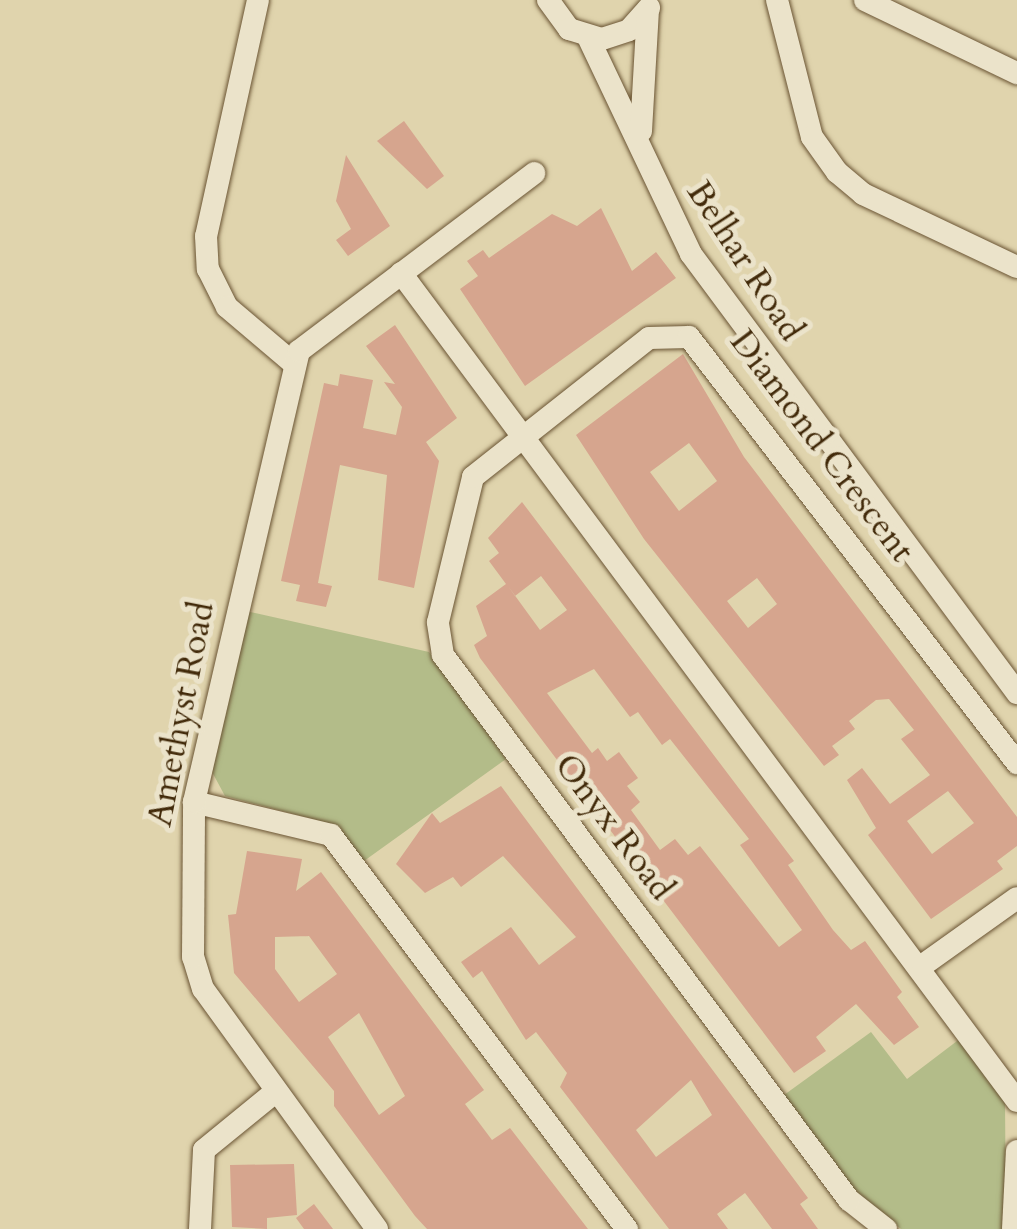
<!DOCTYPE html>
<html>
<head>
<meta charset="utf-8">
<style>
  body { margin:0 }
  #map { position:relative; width:1017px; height:1229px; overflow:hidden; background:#e0d4ad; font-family:Cardo,serif }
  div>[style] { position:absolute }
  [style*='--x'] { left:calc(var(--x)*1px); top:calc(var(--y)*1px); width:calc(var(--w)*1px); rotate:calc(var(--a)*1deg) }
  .green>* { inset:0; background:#b3bc89 }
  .building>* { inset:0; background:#d6a58e }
  .roads { filter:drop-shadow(0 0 2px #6a5433) drop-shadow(0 0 2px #6a5433) }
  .minor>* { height:22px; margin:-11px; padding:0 11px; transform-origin:11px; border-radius:11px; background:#ebe3ca }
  span { translate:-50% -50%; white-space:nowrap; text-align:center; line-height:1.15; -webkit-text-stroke:10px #ebe3ca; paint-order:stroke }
  .street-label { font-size:35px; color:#422a0a }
</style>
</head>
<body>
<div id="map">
  <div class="green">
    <i style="clip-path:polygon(246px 611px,429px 652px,506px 759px,364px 861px,328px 823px,225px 796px,211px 770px)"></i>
    <i style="clip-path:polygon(871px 1032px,907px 1079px,961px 1038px,1005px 1101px,1006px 1229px,901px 1229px,858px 1195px,784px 1095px)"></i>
  </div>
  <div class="building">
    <i style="clip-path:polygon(404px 121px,444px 176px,427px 189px,377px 141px)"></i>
    <i style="clip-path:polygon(346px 155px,390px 226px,348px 256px,336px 240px,351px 229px,336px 201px)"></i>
    <i style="clip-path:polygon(601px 208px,632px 271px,656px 252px,676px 278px,525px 386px,460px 289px,478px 276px,467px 261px,483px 250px,489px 258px,552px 214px,577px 226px)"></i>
    <i style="clip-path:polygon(395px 325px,457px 418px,426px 442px,439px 461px,414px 588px,378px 580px,387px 475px,340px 465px,318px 583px,332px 586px,326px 607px,296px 601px,300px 585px,281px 581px,324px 383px,338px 386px,340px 374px,373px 380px,363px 428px,396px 435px,402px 407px,384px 382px,395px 384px,366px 346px)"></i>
    <i style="clip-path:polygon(evenodd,683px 354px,744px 457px,1017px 817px,1017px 846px,997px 861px,1003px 869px,931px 919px,868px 835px,876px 828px,847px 780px,862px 768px,890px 804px,930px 775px,901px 739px,914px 730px,889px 699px,876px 700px,849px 721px,855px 729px,832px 746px,839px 755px,824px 766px,644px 539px,576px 435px,683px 354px,689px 443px,717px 481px,679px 511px,650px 472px,689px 443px,683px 354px,757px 578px,777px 604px,748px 628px,727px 601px,757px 578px,683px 354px,948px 791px,974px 823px,932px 854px,907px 821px,948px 791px)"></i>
    <i style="clip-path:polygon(evenodd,522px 502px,794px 861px,788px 865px,833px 930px,851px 950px,865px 941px,902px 992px,897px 997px,919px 1027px,894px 1045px,856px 1004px,816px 1037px,826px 1051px,794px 1073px,480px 658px,474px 645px,487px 636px,476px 606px,506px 584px,489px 561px,499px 553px,488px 538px,522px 502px,541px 576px,567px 610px,540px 630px,508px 586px,515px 596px,541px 576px,522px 502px,594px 669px,630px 717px,638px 712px,662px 745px,670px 739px,749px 839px,740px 845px,802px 930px,779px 947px,700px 846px,688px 855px,675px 839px,660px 850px,631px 810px,640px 802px,627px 786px,638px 778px,619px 752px,607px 761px,598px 748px,592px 753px,547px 693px,594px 669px)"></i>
    <i style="clip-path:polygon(evenodd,501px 786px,808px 1198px,800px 1204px,818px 1229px,772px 1229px,745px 1193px,717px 1214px,728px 1229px,669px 1229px,560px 1087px,567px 1073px,536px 1032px,526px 1040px,482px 971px,473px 978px,461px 962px,511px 927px,539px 965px,576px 937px,503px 856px,461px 887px,453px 877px,425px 893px,396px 864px,432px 813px,440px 823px,501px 786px,691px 1080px,712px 1115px,656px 1157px,636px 1130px,691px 1080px)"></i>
    <i style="clip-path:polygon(evenodd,247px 851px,302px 859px,296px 891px,321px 872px,484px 1090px,465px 1104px,492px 1140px,510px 1128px,588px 1229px,427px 1229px,415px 1216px,334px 1106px,334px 1091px,234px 973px,228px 915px,236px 914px,247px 851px,309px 936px,337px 974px,299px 1002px,275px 969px,275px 937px,309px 936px,247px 851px,359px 1013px,405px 1096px,379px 1115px,328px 1037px,359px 1013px)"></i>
    <i style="clip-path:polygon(294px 1164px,297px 1215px,267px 1218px,267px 1229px,232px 1227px,230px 1165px)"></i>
    <i style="clip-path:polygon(314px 1204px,333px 1229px,304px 1229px,296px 1218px)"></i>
  </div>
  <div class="roads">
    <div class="minor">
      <i style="--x:258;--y:0;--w:242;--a:102.4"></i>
      <i style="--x:206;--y:236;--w:33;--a:87"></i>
      <i style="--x:208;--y:269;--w:42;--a:63.4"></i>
      <i style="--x:227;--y:307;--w:87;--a:40.3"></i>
      <i style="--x:548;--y:0;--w:36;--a:54"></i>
      <i style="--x:569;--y:29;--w:34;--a:17"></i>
      <i style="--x:602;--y:39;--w:28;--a:-18"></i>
      <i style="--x:629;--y:30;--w:30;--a:-48"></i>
      <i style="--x:777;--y:0;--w:141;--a:75.7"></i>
      <i style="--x:812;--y:137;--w:43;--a:54.5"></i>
      <i style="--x:837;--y:172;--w:34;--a:40"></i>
      <i style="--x:863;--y:194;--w:170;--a:25.4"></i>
      <i style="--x:865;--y:0;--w:169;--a:25.7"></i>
      <i style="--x:588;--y:37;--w:240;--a:64.6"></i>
      <i style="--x:691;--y:254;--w:547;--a:53.4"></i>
      <i style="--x:641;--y:131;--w:122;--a:-86.7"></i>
      <i style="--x:401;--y:273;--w:1032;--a:53.35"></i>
      <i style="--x:194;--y:802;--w:141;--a:13.5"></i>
      <i style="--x:331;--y:835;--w:493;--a:53.1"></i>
      <i style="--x:923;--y:965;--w:115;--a:-35.5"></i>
      <i style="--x:200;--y:1229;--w:79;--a:-87.1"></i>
      <i style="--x:204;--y:1150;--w:90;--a:-39.2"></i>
      <i style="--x:377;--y:1229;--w:296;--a:-125.9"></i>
      <i style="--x:203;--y:989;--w:34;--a:-107"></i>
      <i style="--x:193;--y:957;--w:155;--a:-89.6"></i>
      <i style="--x:194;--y:802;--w:463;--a:-76.9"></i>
      <i style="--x:299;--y:351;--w:295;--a:-37.1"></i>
      <i style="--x:886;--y:1229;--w:47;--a:-141.9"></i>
      <i style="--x:849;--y:1200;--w:680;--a:-126.68"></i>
      <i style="--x:443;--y:655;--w:33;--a:-99"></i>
      <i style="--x:438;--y:622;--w:149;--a:-76.4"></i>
      <i style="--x:473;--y:477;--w:224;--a:-38.3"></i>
      <i style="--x:649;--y:338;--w:40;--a:-1.4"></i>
      <i style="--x:689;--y:337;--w:538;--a:52.41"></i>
      <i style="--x:1013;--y:1229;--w:78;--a:-87.1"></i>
    </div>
  </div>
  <div class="street-label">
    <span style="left:745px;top:261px;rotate:57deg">Belhar Road</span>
    <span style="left:822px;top:446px;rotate:53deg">Diamond Crescent</span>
    <span style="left:181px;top:714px;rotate:-79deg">Amethyst Road</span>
    <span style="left:614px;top:827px;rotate:53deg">Onyx Road</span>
  </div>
</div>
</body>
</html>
